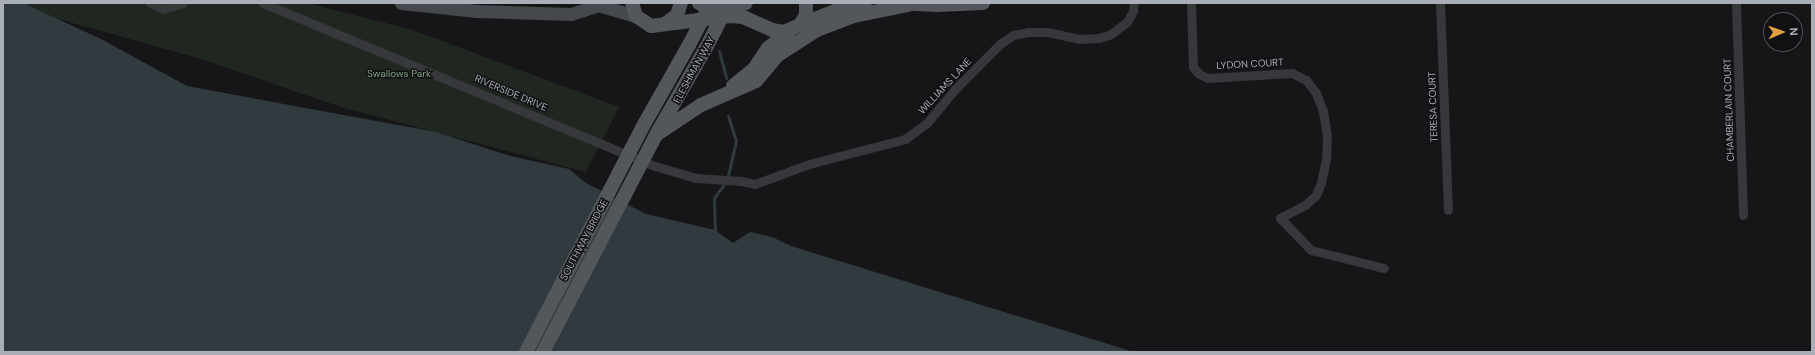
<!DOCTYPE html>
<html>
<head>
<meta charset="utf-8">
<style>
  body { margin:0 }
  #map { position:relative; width:1815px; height:355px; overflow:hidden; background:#161618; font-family:"DM Sans",sans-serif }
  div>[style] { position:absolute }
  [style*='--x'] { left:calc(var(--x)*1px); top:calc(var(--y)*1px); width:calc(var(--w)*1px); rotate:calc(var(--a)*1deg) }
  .green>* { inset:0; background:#202721 }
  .water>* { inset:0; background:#303a3f }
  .stream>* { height:3px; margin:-1.5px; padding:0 1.5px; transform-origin:1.5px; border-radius:1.5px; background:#303a3f }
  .minor>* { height:9px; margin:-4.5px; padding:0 4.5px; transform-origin:4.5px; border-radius:4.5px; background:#37383c }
  .secondary>* { height:13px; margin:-6.5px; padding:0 6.5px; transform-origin:6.5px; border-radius:6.5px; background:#45484c }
  .primary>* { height:14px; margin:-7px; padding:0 7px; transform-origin:7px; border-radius:7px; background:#53565b }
  .primary-bridge>* { height:14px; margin:-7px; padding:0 7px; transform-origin:7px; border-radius:7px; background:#53565b }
  span { translate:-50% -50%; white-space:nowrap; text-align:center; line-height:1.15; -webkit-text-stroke:3px #111113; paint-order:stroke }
  .street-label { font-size:10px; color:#a9aeb7 }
  .park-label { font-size:10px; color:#82a081 }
  .frame { position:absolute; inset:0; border:4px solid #a9aeb7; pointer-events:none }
  .north { position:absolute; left:1763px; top:12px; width:40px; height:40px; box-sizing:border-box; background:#111113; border:1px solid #4e5055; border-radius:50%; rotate:88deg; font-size:11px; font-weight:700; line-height:16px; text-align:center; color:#a9aeb7 }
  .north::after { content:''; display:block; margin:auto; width:14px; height:18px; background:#e39f42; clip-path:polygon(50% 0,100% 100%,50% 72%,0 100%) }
</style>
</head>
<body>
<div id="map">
  <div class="green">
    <i style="clip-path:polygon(23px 3px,307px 3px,413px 30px,619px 107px,586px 172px,341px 107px,201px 59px,55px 18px)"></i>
  </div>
  <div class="water">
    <i style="clip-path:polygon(3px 3px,23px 3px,101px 39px,187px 86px,436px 132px,510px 156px,569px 169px,586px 183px,646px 214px,715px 230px,733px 243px,750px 232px,772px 237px,791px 246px,1134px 352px,3px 352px)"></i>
  </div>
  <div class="stream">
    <i style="--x:719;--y:51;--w:28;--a:75"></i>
    <i style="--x:728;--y:116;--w:26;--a:72"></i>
    <i style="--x:736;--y:141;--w:35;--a:103"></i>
    <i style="--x:715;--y:232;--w:34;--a:-92"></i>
    <i style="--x:714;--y:198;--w:19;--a:-54"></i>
  </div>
  <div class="minor">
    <i style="--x:150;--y:3;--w:14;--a:25"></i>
    <i style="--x:163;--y:9;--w:21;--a:-17"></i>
    <i style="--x:263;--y:3;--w:425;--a:22.6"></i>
    <i style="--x:655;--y:166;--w:43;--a:16.3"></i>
    <i style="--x:696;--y:178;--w:45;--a:3.8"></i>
    <i style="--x:741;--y:181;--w:14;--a:12"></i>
    <i style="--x:755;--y:184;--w:58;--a:-20.3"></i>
    <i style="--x:809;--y:164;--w:99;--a:-14.6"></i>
    <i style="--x:905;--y:139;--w:26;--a:-36"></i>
    <i style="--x:926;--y:124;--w:47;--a:-50.2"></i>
    <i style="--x:956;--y:88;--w:62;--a:-45"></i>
    <i style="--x:1000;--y:44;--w:16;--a:-35"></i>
    <i style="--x:1013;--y:35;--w:15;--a:-11"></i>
    <i style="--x:1028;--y:32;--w:19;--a:0"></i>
    <i style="--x:1047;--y:32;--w:33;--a:12"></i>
    <i style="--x:1079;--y:39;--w:20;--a:-3"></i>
    <i style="--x:1099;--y:38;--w:13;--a:-18"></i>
    <i style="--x:1111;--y:34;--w:20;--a:-37"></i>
    <i style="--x:1127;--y:22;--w:13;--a:-61"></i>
    <i style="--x:1133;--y:11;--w:8;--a:-83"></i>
    <i style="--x:1191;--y:3;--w:64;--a:88.2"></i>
    <i style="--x:1193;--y:67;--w:9;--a:49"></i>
    <i style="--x:1199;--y:74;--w:10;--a:24"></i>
    <i style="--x:1208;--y:78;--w:84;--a:-3.4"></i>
    <i style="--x:1292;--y:73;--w:16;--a:27"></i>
    <i style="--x:1306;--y:80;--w:16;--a:52"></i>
    <i style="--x:1316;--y:93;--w:19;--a:69"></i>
    <i style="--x:1323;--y:111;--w:24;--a:81"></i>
    <i style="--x:1327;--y:135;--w:24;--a:92"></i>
    <i style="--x:1326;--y:159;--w:25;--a:102"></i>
    <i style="--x:1321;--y:183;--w:13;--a:113"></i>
    <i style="--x:1316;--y:195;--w:15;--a:138"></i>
    <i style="--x:1305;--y:205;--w:28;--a:153"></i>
    <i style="--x:1280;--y:218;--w:45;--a:45.9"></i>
    <i style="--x:1311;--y:250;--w:75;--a:13.9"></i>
    <i style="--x:1440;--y:3;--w:207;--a:87.8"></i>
    <i style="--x:1736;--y:3;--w:212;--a:88.1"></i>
  </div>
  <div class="secondary">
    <i style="--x:401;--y:3;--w:76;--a:6"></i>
    <i style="--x:477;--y:11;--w:94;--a:1.8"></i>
    <i style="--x:571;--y:14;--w:36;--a:-18"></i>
    <i style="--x:601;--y:6;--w:36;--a:16"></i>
  </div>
  <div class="primary">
    <i style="--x:632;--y:3;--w:14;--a:73"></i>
    <i style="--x:636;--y:16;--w:18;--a:34"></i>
    <i style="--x:651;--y:26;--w:80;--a:-7.2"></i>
    <i style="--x:730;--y:16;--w:13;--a:4"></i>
    <i style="--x:743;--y:17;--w:32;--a:24"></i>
    <i style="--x:772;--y:30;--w:12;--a:9"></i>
    <i style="--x:784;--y:32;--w:17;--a:-24"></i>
    <i style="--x:800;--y:25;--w:12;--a:-59"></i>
    <i style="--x:806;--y:15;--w:12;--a:-90"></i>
    <i style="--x:699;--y:3;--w:7;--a:27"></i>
    <i style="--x:705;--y:6;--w:17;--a:0"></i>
    <i style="--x:722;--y:6;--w:24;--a:-7"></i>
    <i style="--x:897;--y:3;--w:40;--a:2.9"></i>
    <i style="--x:937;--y:5;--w:46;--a:-2.5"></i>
    <i style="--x:665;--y:24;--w:15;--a:-37"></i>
    <i style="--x:677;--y:15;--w:13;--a:-72"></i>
    <i style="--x:800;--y:25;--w:43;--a:-21.8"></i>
    <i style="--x:840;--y:9;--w:25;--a:-5"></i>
    <i style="--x:733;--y:86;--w:27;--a:-39"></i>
    <i style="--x:754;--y:69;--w:25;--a:-56"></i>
    <i style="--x:768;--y:48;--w:28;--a:-38"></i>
    <i style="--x:642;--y:128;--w:95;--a:-60.5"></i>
    <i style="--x:657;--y:133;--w:100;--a:-60.1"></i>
    <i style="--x:656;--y:135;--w:54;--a:-33.7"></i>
    <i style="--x:701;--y:105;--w:60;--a:-23.6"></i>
    <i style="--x:756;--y:81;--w:34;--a:-50"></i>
    <i style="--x:778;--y:55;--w:46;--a:-32.7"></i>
    <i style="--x:817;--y:30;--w:40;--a:-21"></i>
    <i style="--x:854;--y:16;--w:54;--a:-11.7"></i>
  </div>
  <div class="primary-bridge">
    <i style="--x:689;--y:45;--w:47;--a:-62.4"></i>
    <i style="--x:707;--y:46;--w:48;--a:-62.9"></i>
    <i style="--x:526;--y:352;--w:252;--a:-62.6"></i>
    <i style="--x:543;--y:352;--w:245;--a:-62.5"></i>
  </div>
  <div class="street-label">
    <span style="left:1250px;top:64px;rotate:-3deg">LYDON COURT</span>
    <span style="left:694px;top:70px;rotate:-61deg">FLESHMAN WAY</span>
    <span style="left:945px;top:86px;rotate:-47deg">WILLIAMS LANE</span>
    <span style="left:511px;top:93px;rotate:23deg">RIVERSIDE DRIVE</span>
    <span style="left:1433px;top:107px;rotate:-92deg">TERESA COURT</span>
    <span style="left:1729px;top:110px;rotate:-92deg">CHAMBERLAIN COURT</span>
    <span style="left:584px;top:240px;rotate:-62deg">SOUTHWAY BRIDGE</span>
  </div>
  <div class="park-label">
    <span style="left:399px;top:74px">Swallows Park</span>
  </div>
  <div class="frame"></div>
  <div class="north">N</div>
</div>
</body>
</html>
